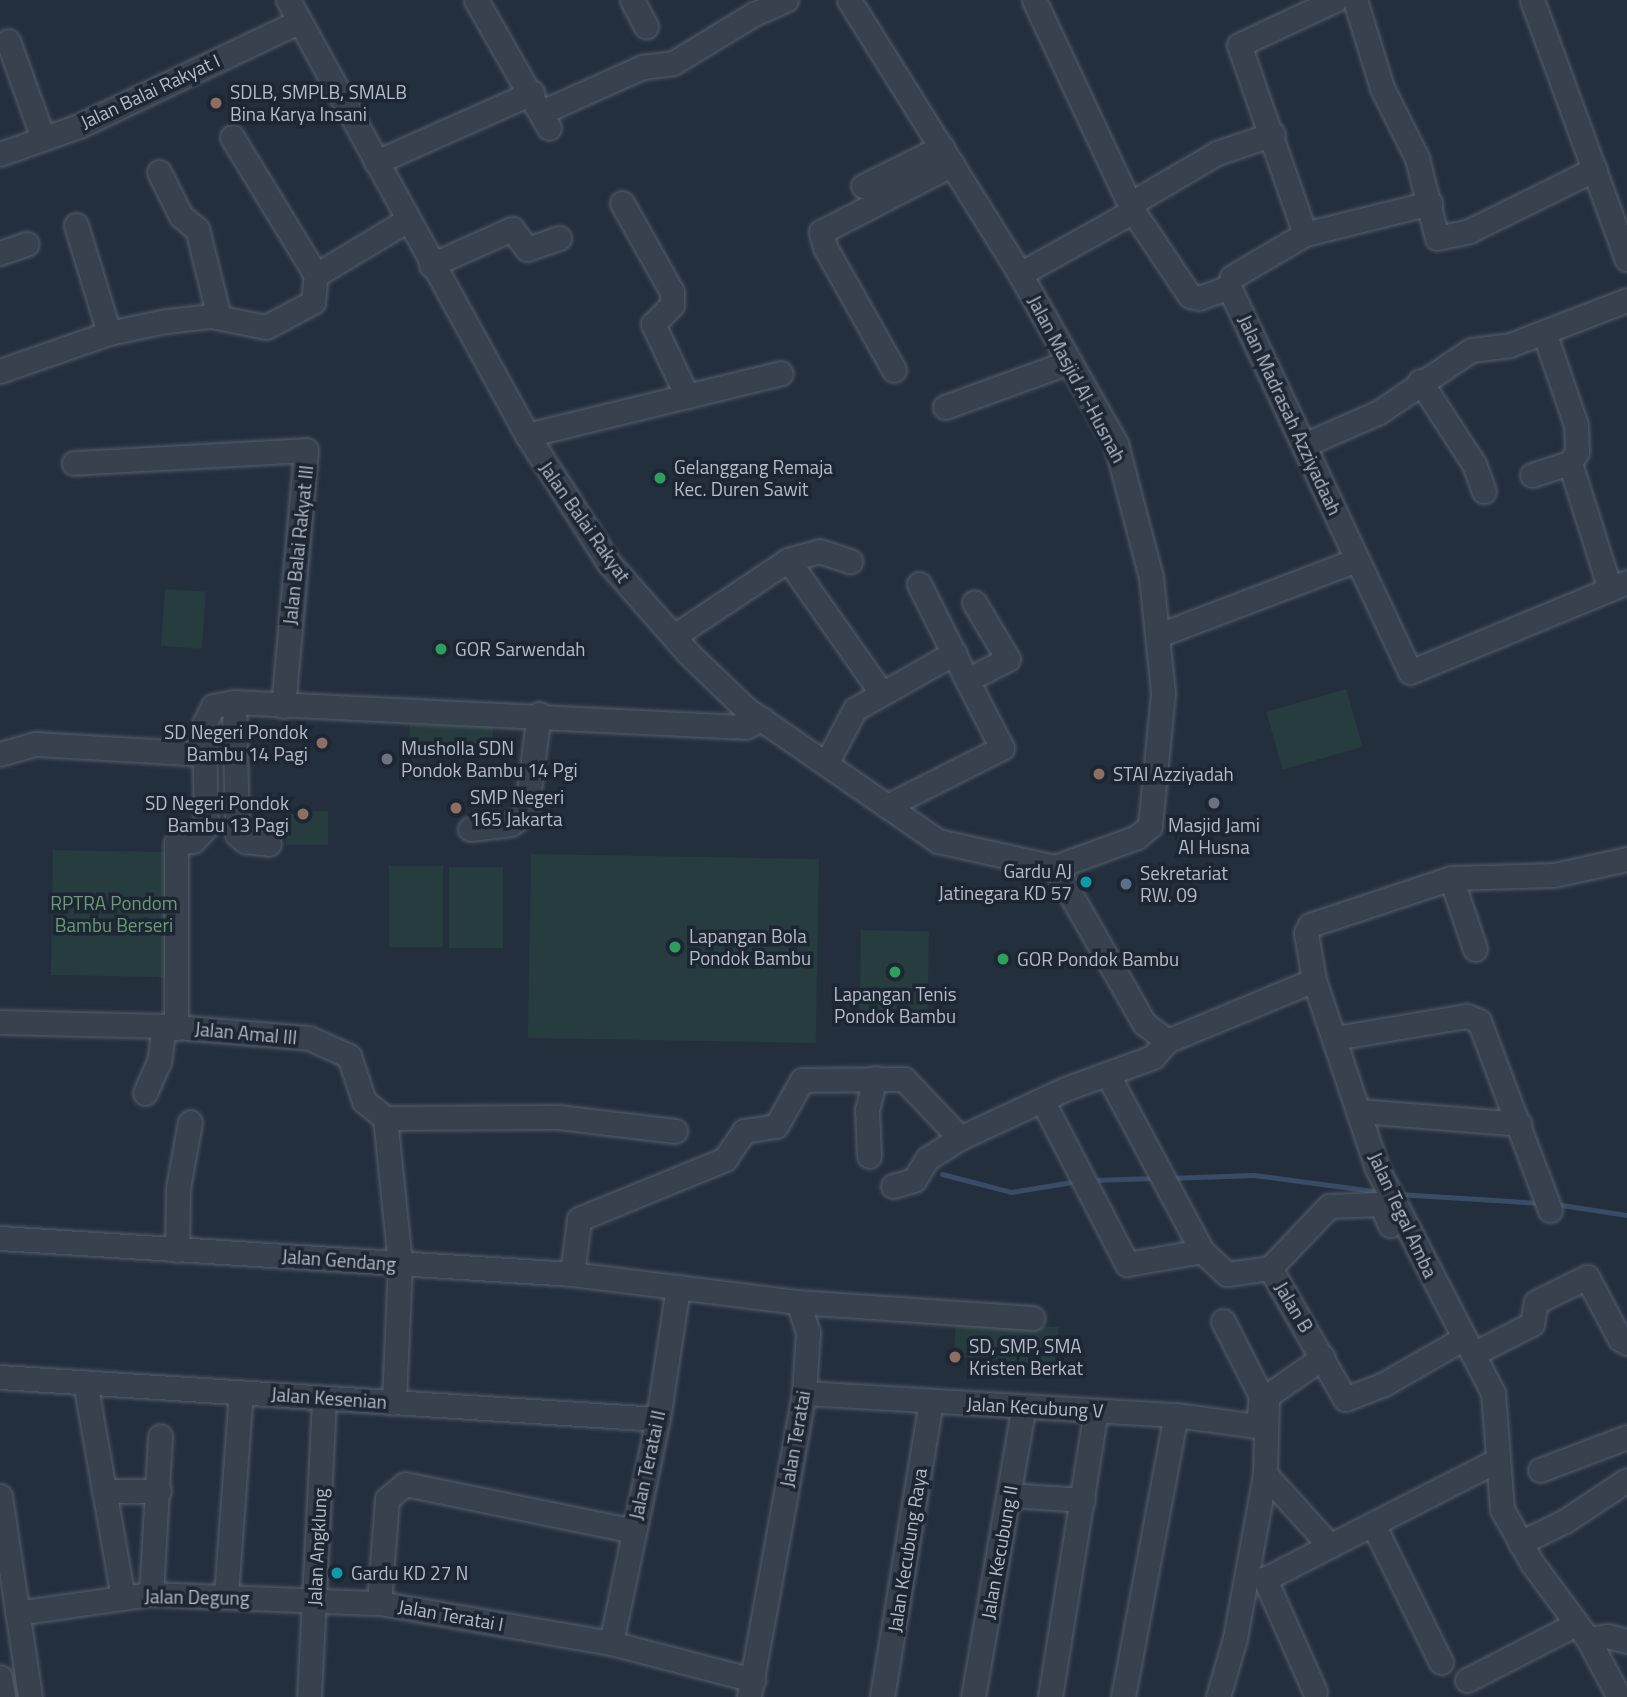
<!DOCTYPE html>
<html>
<head>
<meta charset="utf-8">
<style>
  body { margin:0 }
  #map { position:relative; width:1627px; height:1697px; overflow:hidden; background:#242f3e; font-family:"Titillium Web",sans-serif }
  div>[style] { position:absolute }
  [style*='--x'] { left:calc(var(--x)*1px); top:calc(var(--y)*1px); width:calc(var(--w)*1px); rotate:calc(var(--a)*1deg) }
  .green>* { inset:0; background:#263c3f; transform-origin:0 0 }
  .stream>* { height:5px; margin:-2.5px; padding:0 2.5px; transform-origin:2.5px; border-radius:2.5px; background:#394c67 }
  .roads { filter:drop-shadow(0 0 2px #565f6c) drop-shadow(0 0 2px #565f6c) }
  .minor>* { height:23px; margin:-11.5px; padding:0 11.5px; transform-origin:11.5px; border-radius:11.5px; background:#38414e }
  .dots>* { width:19px; height:19px; translate:-50% -50%; box-sizing:border-box; border:4px solid #1d2633; border-radius:50% }
  span { translate:-50% -50%; white-space:nowrap; text-align:center; line-height:1.15; -webkit-text-stroke:7px #1d2633; paint-order:stroke }
  .street-label { font-size:19px; color:#b4bcc9 }
  .poi-label { font-size:19px; color:#b4bcc9 }
  .left { translate:0 -50%; text-align:left }
  .right { translate:-100% -50%; text-align:right }
  .park-label { font-size:19px; color:#6b9a76 }
</style>
</head>
<body>
<div id="map">
  <div class="green">
    <i style="left:165px;top:589px;width:41px;height:57px;rotate:4deg"></i>
    <i style="left:1346px;top:689px;width:60px;height:83px;rotate:74deg"></i>
    <i style="left:410px;top:724px;width:83px;height:17px;rotate:2deg"></i>
    <i style="left:328px;top:811px;width:34px;height:42px;rotate:90deg"></i>
    <i style="left:53px;top:850px;width:124px;height:125px;rotate:1deg"></i>
    <i style="left:531px;top:854px;width:288px;height:184px;rotate:1deg"></i>
    <i style="left:389px;top:866px;width:54px;height:81px"></i>
    <i style="left:449px;top:867px;width:54px;height:81px"></i>
    <i style="left:861px;top:930px;width:68px;height:84px;rotate:1deg"></i>
    <i style="left:956px;top:1320px;width:103px;height:37px;rotate:4deg"></i>
  </div>
  <div class="stream">
    <i style="--x:942;--y:1174;--w:71;--a:14.6"></i>
    <i style="--x:1011;--y:1192;--w:68;--a:-9.3"></i>
    <i style="--x:1169;--y:1178;--w:85;--a:-2"></i>
    <i style="--x:1254;--y:1175;--w:128;--a:7.6"></i>
    <i style="--x:1092;--y:1180;--w:63;--a:-1.8"></i>
    <i style="--x:1398;--y:1194;--w:144;--a:3.6"></i>
    <i style="--x:1555;--y:1204;--w:73;--a:8.7"></i>
  </div>
  <div class="roads">
    <div class="minor">
      <i style="--x:288;--y:0;--w:496;--a:61.2"></i>
      <i style="--x:527;--y:435;--w:152;--a:57.4"></i>
      <i style="--x:609;--y:563;--w:120;--a:48.7"></i>
      <i style="--x:688;--y:653;--w:79;--a:44"></i>
      <i style="--x:745;--y:708;--w:234;--a:34.6"></i>
      <i style="--x:938;--y:841;--w:120;--a:12.5"></i>
      <i style="--x:476;--y:0;--w:147;--a:60.3"></i>
      <i style="--x:632;--y:0;--w:30;--a:62"></i>
      <i style="--x:849;--y:0;--w:323;--a:58"></i>
      <i style="--x:1020;--y:274;--w:195;--a:60.5"></i>
      <i style="--x:1116;--y:444;--w:138;--a:75.3"></i>
      <i style="--x:1151;--y:577;--w:117;--a:84.1"></i>
      <i style="--x:1163;--y:693;--w:134;--a:95.6"></i>
      <i style="--x:1150;--y:826;--w:17;--a:140"></i>
      <i style="--x:1137;--y:837;--w:87;--a:159.9"></i>
      <i style="--x:1034;--y:0;--w:233;--a:64.9"></i>
      <i style="--x:1133;--y:211;--w:102;--a:56.2"></i>
      <i style="--x:1190;--y:296;--w:9;--a:13"></i>
      <i style="--x:1199;--y:298;--w:32;--a:-20"></i>
      <i style="--x:1355;--y:0;--w:92;--a:72.9"></i>
      <i style="--x:1382;--y:88;--w:78;--a:63.4"></i>
      <i style="--x:1417;--y:158;--w:82;--a:76"></i>
      <i style="--x:1437;--y:238;--w:33;--a:-12"></i>
      <i style="--x:1469;--y:231;--w:140;--a:-26.2"></i>
      <i style="--x:1532;--y:0;--w:276;--a:69.9"></i>
      <i style="--x:8;--y:41;--w:103;--a:70.2"></i>
      <i style="--x:542;--y:112;--w:110;--a:-24.2"></i>
      <i style="--x:642;--y:67;--w:31;--a:-7"></i>
      <i style="--x:673;--y:63;--w:95;--a:-31.2"></i>
      <i style="--x:754;--y:14;--w:35;--a:-24"></i>
      <i style="--x:232;--y:137;--w:162;--a:58.7"></i>
      <i style="--x:0;--y:154;--w:84;--a:-19.5"></i>
      <i style="--x:79;--y:126;--w:242;--a:-25.4"></i>
      <i style="--x:376;--y:162;--w:171;--a:-23.9"></i>
      <i style="--x:159;--y:172;--w:49;--a:63.4"></i>
      <i style="--x:181;--y:216;--w:21;--a:39"></i>
      <i style="--x:197;--y:229;--w:91;--a:76"></i>
      <i style="--x:863;--y:186;--w:88;--a:-26.3"></i>
      <i style="--x:622;--y:203;--w:102;--a:60.7"></i>
      <i style="--x:672;--y:292;--w:13;--a:90"></i>
      <i style="--x:672;--y:305;--w:27;--a:135"></i>
      <i style="--x:653;--y:324;--w:80;--a:64.7"></i>
      <i style="--x:1130;--y:204;--w:101;--a:-30.4"></i>
      <i style="--x:1217;--y:153;--w:59;--a:-18.7"></i>
      <i style="--x:76;--y:225;--w:113;--a:73"></i>
      <i style="--x:1305;--y:234;--w:200;--a:-109.2"></i>
      <i style="--x:1239;--y:45;--w:106;--a:-25.1"></i>
      <i style="--x:0;--y:253;--w:28;--a:-19"></i>
      <i style="--x:431;--y:265;--w:89;--a:-24"></i>
      <i style="--x:512;--y:229;--w:25;--a:53"></i>
      <i style="--x:527;--y:249;--w:34;--a:-19"></i>
      <i style="--x:1020;--y:274;--w:129;--a:-29.1"></i>
      <i style="--x:316;--y:275;--w:105;--a:-31"></i>
      <i style="--x:1229;--y:287;--w:425;--a:64.8"></i>
      <i style="--x:1410;--y:672;--w:235;--a:-22.5"></i>
      <i style="--x:1229;--y:287;--w:10;--a:-73"></i>
      <i style="--x:1232;--y:277;--w:85;--a:-30.5"></i>
      <i style="--x:1305;--y:234;--w:129;--a:-13.9"></i>
      <i style="--x:894;--y:370;--w:141;--a:-119.3"></i>
      <i style="--x:825;--y:247;--w:16;--a:-105"></i>
      <i style="--x:821;--y:232;--w:148;--a:-27.3"></i>
      <i style="--x:0;--y:371;--w:115;--a:-19.2"></i>
      <i style="--x:109;--y:333;--w:58;--a:-11.9"></i>
      <i style="--x:166;--y:321;--w:45;--a:-6.3"></i>
      <i style="--x:211;--y:316;--w:56;--a:11.3"></i>
      <i style="--x:266;--y:327;--w:53;--a:-28"></i>
      <i style="--x:313;--y:302;--w:27;--a:-84"></i>
      <i style="--x:1420;--y:381;--w:99;--a:57"></i>
      <i style="--x:1474;--y:464;--w:29;--a:70"></i>
      <i style="--x:945;--y:407;--w:132;--a:-19.9"></i>
      <i style="--x:527;--y:435;--w:261;--a:-13.7"></i>
      <i style="--x:1304;--y:445;--w:82;--a:-23.7"></i>
      <i style="--x:1379;--y:412;--w:111;--a:-34"></i>
      <i style="--x:1471;--y:350;--w:39;--a:-7"></i>
      <i style="--x:1510;--y:345;--w:125;--a:-21"></i>
      <i style="--x:74;--y:463;--w:232;--a:-3.2"></i>
      <i style="--x:306;--y:450;--w:257;--a:95.1"></i>
      <i style="--x:1570;--y:463;--w:129;--a:72.4"></i>
      <i style="--x:1532;--y:475;--w:40;--a:-18"></i>
      <i style="--x:1570;--y:463;--w:13;--a:-58"></i>
      <i style="--x:1577;--y:452;--w:27;--a:-92"></i>
      <i style="--x:1576;--y:425;--w:98;--a:-109"></i>
      <i style="--x:788;--y:560;--w:160;--a:54.9"></i>
      <i style="--x:919;--y:584;--w:107;--a:63.4"></i>
      <i style="--x:967;--y:680;--w:46;--a:-27.1"></i>
      <i style="--x:1008;--y:659;--w:66;--a:-120.8"></i>
      <i style="--x:1159;--y:635;--w:211;--a:-20.8"></i>
      <i style="--x:674;--y:636;--w:137;--a:-33.7"></i>
      <i style="--x:788;--y:560;--w:32;--a:-16"></i>
      <i style="--x:819;--y:551;--w:33;--a:18"></i>
      <i style="--x:234;--y:702;--w:132;--a:88.7"></i>
      <i style="--x:237;--y:834;--w:11;--a:41"></i>
      <i style="--x:245;--y:841;--w:24;--a:7"></i>
      <i style="--x:0;--y:754;--w:37;--a:-16"></i>
      <i style="--x:36;--y:744;--w:168;--a:3.4"></i>
      <i style="--x:827;--y:762;--w:60;--a:-62.2"></i>
      <i style="--x:855;--y:709;--w:114;--a:-29.5"></i>
      <i style="--x:887;--y:806;--w:129;--a:-26.8"></i>
      <i style="--x:1002;--y:748;--w:76;--a:-117.2"></i>
      <i style="--x:470;--y:829;--w:41;--a:-7"></i>
      <i style="--x:511;--y:824;--w:19;--a:-36"></i>
      <i style="--x:526;--y:813;--w:100;--a:-82.5"></i>
      <i style="--x:1055;--y:867;--w:180;--a:60.3"></i>
      <i style="--x:1144;--y:1023;--w:29;--a:38"></i>
      <i style="--x:1167;--y:1041;--w:159;--a:-22.5"></i>
      <i style="--x:1451;--y:878;--w:75;--a:71.3"></i>
      <i style="--x:0;--y:1022;--w:164;--a:1.4"></i>
      <i style="--x:164;--y:1026;--w:145;--a:4.7"></i>
      <i style="--x:309;--y:1038;--w:44;--a:24.2"></i>
      <i style="--x:349;--y:1056;--w:47;--a:71.6"></i>
      <i style="--x:364;--y:1101;--w:27;--a:39"></i>
      <i style="--x:385;--y:1118;--w:147;--a:84.1"></i>
      <i style="--x:400;--y:1264;--w:139;--a:92.5"></i>
      <i style="--x:176;--y:1028;--w:185;--a:-90"></i>
      <i style="--x:176;--y:843;--w:17;--a:-7"></i>
      <i style="--x:193;--y:841;--w:19;--a:-47"></i>
      <i style="--x:206;--y:827;--w:103;--a:-91.1"></i>
      <i style="--x:204;--y:724;--w:20;--a:-63"></i>
      <i style="--x:213;--y:706;--w:21;--a:-11"></i>
      <i style="--x:234;--y:702;--w:512;--a:2.8"></i>
      <i style="--x:745;--y:727;--w:19;--a:-25"></i>
      <i style="--x:1335;--y:1038;--w:134;--a:-9.5"></i>
      <i style="--x:1467;--y:1016;--w:13;--a:23"></i>
      <i style="--x:1479;--y:1021;--w:202;--a:69.4"></i>
      <i style="--x:1108;--y:1075;--w:200;--a:61.9"></i>
      <i style="--x:1202;--y:1251;--w:34;--a:43"></i>
      <i style="--x:1227;--y:1274;--w:43;--a:-7.9"></i>
      <i style="--x:1270;--y:1268;--w:151;--a:60.2"></i>
      <i style="--x:1345;--y:1399;--w:42;--a:-21"></i>
      <i style="--x:1384;--y:1384;--w:92;--a:-29.9"></i>
      <i style="--x:145;--y:1093;--w:34;--a:-66"></i>
      <i style="--x:159;--y:1062;--w:36;--a:-82"></i>
      <i style="--x:1042;--y:1100;--w:185;--a:62.6"></i>
      <i style="--x:1127;--y:1264;--w:76;--a:-9.8"></i>
      <i style="--x:1359;--y:1111;--w:161;--a:4.6"></i>
      <i style="--x:385;--y:1118;--w:173;--a:-0.3"></i>
      <i style="--x:558;--y:1117;--w:118;--a:6.8"></i>
      <i style="--x:869;--y:1156;--w:46;--a:-92.5"></i>
      <i style="--x:867;--y:1110;--w:33;--a:-76"></i>
      <i style="--x:893;--y:1186;--w:22;--a:-16"></i>
      <i style="--x:914;--y:1180;--w:26;--a:-58"></i>
      <i style="--x:928;--y:1158;--w:38;--a:-32"></i>
      <i style="--x:0;--y:1238;--w:573;--a:3.6"></i>
      <i style="--x:572;--y:1274;--w:228;--a:7.1"></i>
      <i style="--x:798;--y:1302;--w:32;--a:72"></i>
      <i style="--x:808;--y:1332;--w:61;--a:93.8"></i>
      <i style="--x:804;--y:1393;--w:309;--a:100.3"></i>
      <i style="--x:177;--y:1250;--w:62;--a:-89.1"></i>
      <i style="--x:178;--y:1188;--w:67;--a:-79.7"></i>
      <i style="--x:1270;--y:1268;--w:86;--a:-46.4"></i>
      <i style="--x:1329;--y:1206;--w:52;--a:-2.2"></i>
      <i style="--x:1381;--y:1204;--w:23;--a:67"></i>
      <i style="--x:572;--y:1274;--w:55;--a:-82.7"></i>
      <i style="--x:579;--y:1219;--w:158;--a:-22.3"></i>
      <i style="--x:725;--y:1159;--w:34;--a:-56"></i>
      <i style="--x:744;--y:1131;--w:32;--a:-9"></i>
      <i style="--x:776;--y:1126;--w:53;--a:-60.5"></i>
      <i style="--x:802;--y:1080;--w:102;--a:-0.6"></i>
      <i style="--x:904;--y:1079;--w:81;--a:46.5"></i>
      <i style="--x:960;--y:1138;--w:116;--a:-25"></i>
      <i style="--x:1065;--y:1089;--w:94;--a:-20"></i>
      <i style="--x:1153;--y:1057;--w:21;--a:-49"></i>
      <i style="--x:798;--y:1302;--w:235;--a:3.9"></i>
      <i style="--x:1223;--y:1321;--w:84;--a:63.1"></i>
      <i style="--x:1261;--y:1396;--w:18;--a:96"></i>
      <i style="--x:1473;--y:1354;--w:66;--a:-27"></i>
      <i style="--x:1532;--y:1324;--w:22;--a:-80"></i>
      <i style="--x:1536;--y:1302;--w:57;--a:-26.1"></i>
      <i style="--x:1587;--y:1277;--w:70;--a:62"></i>
      <i style="--x:1620;--y:1339;--w:8;--a:30"></i>
      <i style="--x:0;--y:1377;--w:659;--a:3.65"></i>
      <i style="--x:85;--y:1382;--w:219;--a:80"></i>
      <i style="--x:804;--y:1393;--w:373;--a:3.4"></i>
      <i style="--x:1176;--y:1415;--w:90;--a:7.7"></i>
      <i style="--x:1540;--y:1470;--w:93;--a:-20.8"></i>
      <i style="--x:1265;--y:1474;--w:97;--a:47.9"></i>
      <i style="--x:104;--y:1491;--w:55;--a:0"></i>
      <i style="--x:1010;--y:1495;--w:73;--a:3.9"></i>
      <i style="--x:0;--y:1496;--w:203;--a:81.5"></i>
      <i style="--x:1373;--y:1524;--w:154;--a:63.8"></i>
      <i style="--x:1520;--y:1543;--w:50;--a:-26.1"></i>
      <i style="--x:1565;--y:1521;--w:74;--a:-33.5"></i>
      <i style="--x:151;--y:1594;--w:158;--a:-86.7"></i>
      <i style="--x:226;--y:1595;--w:203;--a:-85.8"></i>
      <i style="--x:379;--y:1603;--w:104;--a:-85.6"></i>
      <i style="--x:387;--y:1499;--w:23;--a:-40"></i>
      <i style="--x:405;--y:1484;--w:234;--a:11.6"></i>
      <i style="--x:17;--y:1613;--w:135;--a:-8.1"></i>
      <i style="--x:151;--y:1594;--w:228;--a:2.3"></i>
      <i style="--x:379;--y:1603;--w:235;--a:9.8"></i>
      <i style="--x:611;--y:1643;--w:147;--a:14.6"></i>
      <i style="--x:1588;--y:1639;--w:19;--a:-9"></i>
      <i style="--x:1607;--y:1636;--w:21;--a:14"></i>
      <i style="--x:611;--y:1643;--w:229;--a:-78.2"></i>
      <i style="--x:658;--y:1419;--w:134;--a:-81.4"></i>
      <i style="--x:0;--y:1677;--w:20;--a:81"></i>
      <i style="--x:1467;--y:1680;--w:123;--a:-27.2"></i>
      <i style="--x:1315;--y:1692;--w:124;--a:-113.9"></i>
      <i style="--x:1265;--y:1579;--w:259;--a:-27.1"></i>
      <i style="--x:309;--y:1697;--w:299;--a:-87.1"></i>
      <i style="--x:882;--y:1697;--w:299;--a:-80.6"></i>
      <i style="--x:973;--y:1697;--w:295;--a:-80.1"></i>
      <i style="--x:1050;--y:1697;--w:290;--a:-80.9"></i>
      <i style="--x:1123;--y:1697;--w:287;--a:-79.4"></i>
      <i style="--x:1218;--y:1697;--w:61;--a:-73.9"></i>
      <i style="--x:1235;--y:1638;--w:167;--a:-79.6"></i>
      <i style="--x:1265;--y:1474;--w:78;--a:-88.5"></i>
      <i style="--x:1267;--y:1396;--w:68;--a:-34.9"></i>
      <i style="--x:1619;--y:1697;--w:66;--a:-118.1"></i>
      <i style="--x:1588;--y:1639;--w:94;--a:-126.4"></i>
      <i style="--x:1532;--y:1563;--w:62;--a:-119.1"></i>
      <i style="--x:1502;--y:1509;--w:116;--a:-94.4"></i>
      <i style="--x:1493;--y:1393;--w:253;--a:-117.3"></i>
      <i style="--x:1377;--y:1168;--w:198;--a:-108.5"></i>
      <i style="--x:1314;--y:980;--w:48;--a:-99.7"></i>
      <i style="--x:1306;--y:933;--w:9;--a:-63"></i>
      <i style="--x:1310;--y:925;--w:149;--a:-18.4"></i>
      <i style="--x:1451;--y:878;--w:103;--a:-1.7"></i>
      <i style="--x:1554;--y:875;--w:75;--a:-12.4"></i>
    </div>
  </div>
  <div class="dots">
    <i style="left:216px;top:103px;background:#8d6e63"></i>
    <i style="left:660px;top:478px;background:#2e9e5b"></i>
    <i style="left:441px;top:649px;background:#2e9e5b"></i>
    <i style="left:322px;top:743px;background:#8d6e63"></i>
    <i style="left:387px;top:759px;background:#6b7280"></i>
    <i style="left:1099px;top:774px;background:#8d6e63"></i>
    <i style="left:1214px;top:803px;background:#6b7280"></i>
    <i style="left:456px;top:808px;background:#8d6e63"></i>
    <i style="left:303px;top:814px;background:#8d6e63"></i>
    <i style="left:1086px;top:882px;background:#0f9aa8"></i>
    <i style="left:1126px;top:884px;background:#5c6f8a"></i>
    <i style="left:675px;top:947px;background:#2e9e5b"></i>
    <i style="left:1003px;top:959px;background:#2e9e5b"></i>
    <i style="left:895px;top:972px;background:#2e9e5b"></i>
    <i style="left:955px;top:1357px;background:#8d6e63"></i>
    <i style="left:337px;top:1573px;background:#0f9aa8"></i>
  </div>
  <div class="street-label">
    <span style="left:150px;top:91px;rotate:-25deg">Jalan Balai Rakyat I</span>
    <span style="left:1077px;top:379px;rotate:62deg">Jalan Masjid Al-Husnah</span>
    <span style="left:1290px;top:415px;rotate:65deg">Jalan Madrasah Azziyadaah</span>
    <span style="left:585px;top:522px;rotate:55deg">Jalan Balai Rakyat</span>
    <span style="left:298px;top:545px;rotate:-84deg">Jalan Balai Rakyat III</span>
    <span style="left:246px;top:1033px;rotate:5deg">Jalan Amal III</span>
    <span style="left:1403px;top:1215px;rotate:65deg">Jalan Tegal Amba</span>
    <span style="left:339px;top:1260px;rotate:4deg">Jalan Gendang</span>
    <span style="left:1294px;top:1307px;rotate:59deg">Jalan B</span>
    <span style="left:329px;top:1398px;rotate:4deg">Jalan Kesenian</span>
    <span style="left:1035px;top:1407px;rotate:3deg">Jalan Kecubung V</span>
    <span style="left:795px;top:1439px;rotate:-80deg">Jalan Teratai</span>
    <span style="left:647px;top:1465px;rotate:-78deg">Jalan Teratai II</span>
    <span style="left:317px;top:1547px;rotate:-87deg">Jalan Angklung</span>
    <span style="left:907px;top:1550px;rotate:-81deg">Jalan Kecubung Raya</span>
    <span style="left:999px;top:1552px;rotate:-80deg">Jalan Kecubung II</span>
    <span style="left:197px;top:1597px;rotate:1deg">Jalan Degung</span>
    <span style="left:451px;top:1615px;rotate:10deg">Jalan Teratai I</span>
  </div>
  <div class="poi-label">
    <span class="left" style="left:230px;top:103px">SDLB, SMPLB, SMALB<br>Bina Karya Insani</span>
    <span class="left" style="left:674px;top:478px">Gelanggang Remaja<br>Kec. Duren Sawit</span>
    <span class="left" style="left:455px;top:649px">GOR Sarwendah</span>
    <span class="right" style="left:308px;top:743px">SD Negeri Pondok<br>Bambu 14 Pagi</span>
    <span class="left" style="left:401px;top:759px">Musholla SDN<br>Pondok Bambu 14 Pgi</span>
    <span class="left" style="left:1113px;top:774px">STAI Azziyadah</span>
    <span class="left" style="left:470px;top:808px">SMP Negeri<br>165 Jakarta</span>
    <span class="right" style="left:289px;top:814px">SD Negeri Pondok<br>Bambu 13 Pagi</span>
    <span style="left:1214px;top:836px">Masjid Jami<br>Al Husna</span>
    <span class="right" style="left:1072px;top:882px">Gardu AJ<br>Jatinegara KD 57</span>
    <span class="left" style="left:1140px;top:884px">Sekretariat<br>RW. 09</span>
    <span class="left" style="left:689px;top:947px">Lapangan Bola<br>Pondok Bambu</span>
    <span class="left" style="left:1017px;top:959px">GOR Pondok Bambu</span>
    <span style="left:895px;top:1005px">Lapangan Tenis<br>Pondok Bambu</span>
    <span class="left" style="left:969px;top:1357px">SD, SMP, SMA<br>Kristen Berkat</span>
    <span class="left" style="left:351px;top:1573px">Gardu KD 27 N</span>
  </div>
  <div class="park-label">
    <span style="left:114px;top:914px">RPTRA Pondom<br>Bambu Berseri</span>
  </div>
</div>
</body>
</html>
